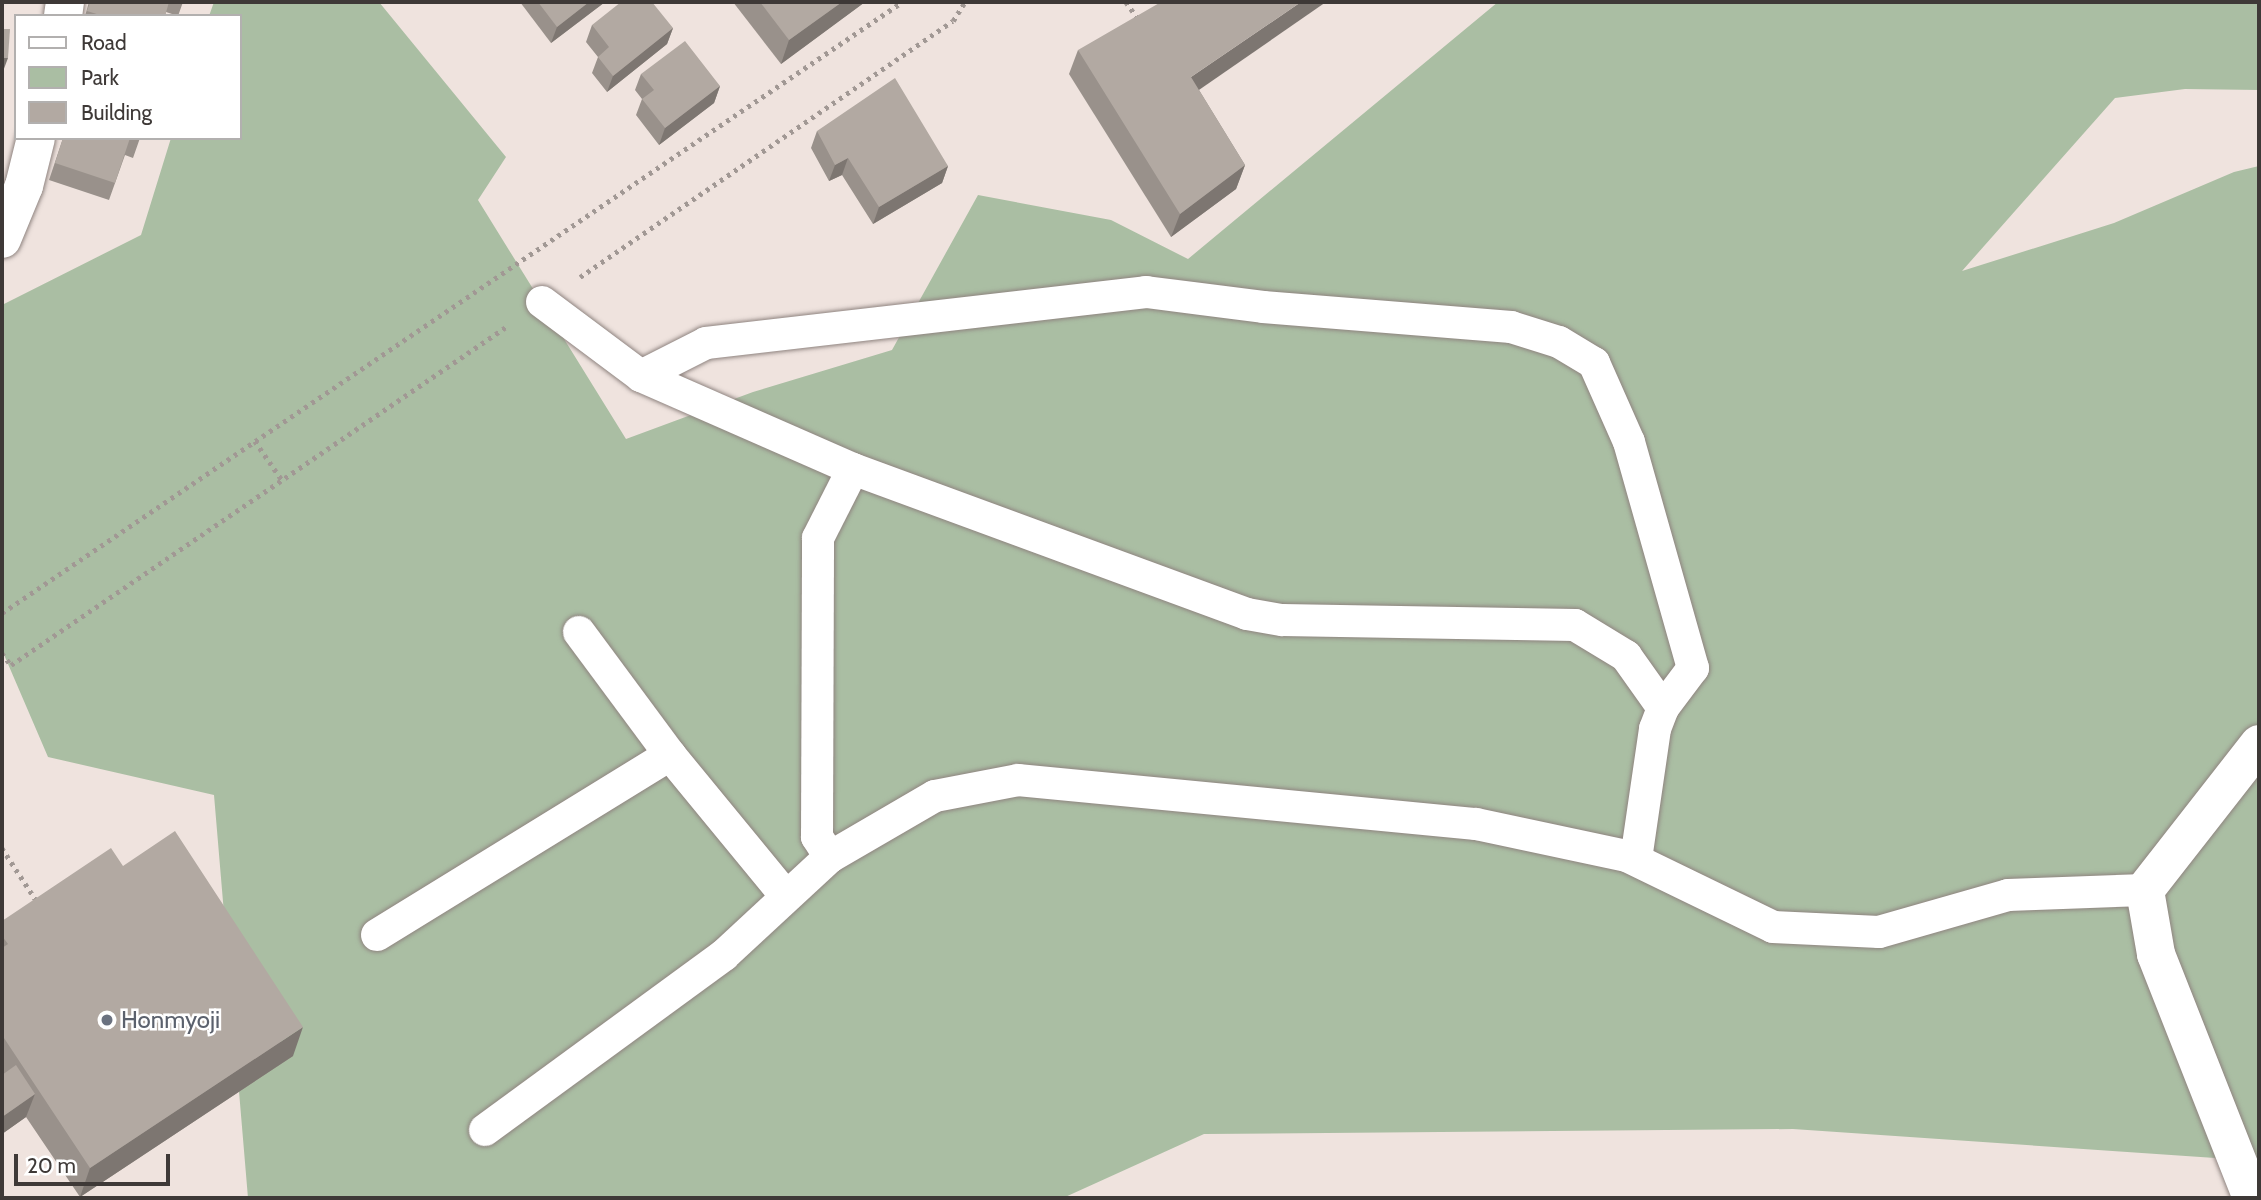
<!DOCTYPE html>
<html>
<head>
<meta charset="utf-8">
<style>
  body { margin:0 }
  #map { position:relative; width:2261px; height:1200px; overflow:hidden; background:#efe3de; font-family:Cabin,sans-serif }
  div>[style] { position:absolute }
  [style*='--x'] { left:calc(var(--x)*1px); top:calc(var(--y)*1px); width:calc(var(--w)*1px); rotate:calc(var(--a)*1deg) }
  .green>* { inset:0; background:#aabea3 }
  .path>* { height:4.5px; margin-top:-2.25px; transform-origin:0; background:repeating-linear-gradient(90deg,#a19894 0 3.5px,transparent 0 8.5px) }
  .roads { filter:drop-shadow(0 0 2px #8f8480) drop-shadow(0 0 2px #8f8480) }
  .service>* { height:32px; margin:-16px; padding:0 16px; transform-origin:16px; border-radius:16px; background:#fff }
  .minor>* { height:38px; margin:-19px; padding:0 19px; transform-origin:19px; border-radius:19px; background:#fff }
  .wall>* { inset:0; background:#99918b }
  .shaded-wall>* { inset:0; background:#7d7671 }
  .building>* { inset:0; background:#b2a9a2 }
  .dots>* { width:19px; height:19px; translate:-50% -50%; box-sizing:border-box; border:4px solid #fff; border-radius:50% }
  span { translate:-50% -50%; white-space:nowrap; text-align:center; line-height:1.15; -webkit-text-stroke:5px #fff; paint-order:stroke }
  .worship-label { font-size:24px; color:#5b616d }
  .left { translate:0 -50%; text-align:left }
  .frame { position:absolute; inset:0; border:4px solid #3e3937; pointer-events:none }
  .legend { position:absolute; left:14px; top:14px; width:228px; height:126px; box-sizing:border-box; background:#fff; border:2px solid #b2b0af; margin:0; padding:9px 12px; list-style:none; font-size:21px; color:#3e3937 }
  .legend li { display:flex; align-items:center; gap:14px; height:35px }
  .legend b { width:35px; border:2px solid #b2b0af }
  .scale { position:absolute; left:14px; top:1154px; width:156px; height:32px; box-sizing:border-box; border:4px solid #3e3937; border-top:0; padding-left:9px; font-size:21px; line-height:24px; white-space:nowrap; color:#3e3937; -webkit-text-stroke:5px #fff; paint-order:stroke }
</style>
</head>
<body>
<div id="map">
  <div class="green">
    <i style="clip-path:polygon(214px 2px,379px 2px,506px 157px,478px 200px,626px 439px,753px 392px,892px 350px,978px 195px,1111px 220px,1188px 259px,1498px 2px,2259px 2px,2259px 90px,2185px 89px,2115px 98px,1962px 271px,2114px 223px,2234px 172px,2259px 166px,2259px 1161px,1793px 1129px,1204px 1134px,1063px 1198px,248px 1198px,214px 795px,48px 757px,2px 650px,2px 305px,141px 235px,171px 138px,240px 138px,240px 16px,209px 16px)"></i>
  </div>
  <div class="path">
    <i style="--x:1126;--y:2;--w:24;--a:54"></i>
    <i style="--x:580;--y:277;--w:452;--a:-34.5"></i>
    <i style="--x:953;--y:21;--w:22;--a:-58"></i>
    <i style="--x:255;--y:441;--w:47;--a:55.3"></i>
    <i style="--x:2;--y:613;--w:1088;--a:-34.17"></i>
    <i style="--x:2;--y:653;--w:15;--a:53"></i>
    <i style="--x:11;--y:665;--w:599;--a:-34.33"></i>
    <i style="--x:2;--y:848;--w:66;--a:56.8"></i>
  </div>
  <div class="roads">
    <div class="service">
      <i style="--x:542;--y:302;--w:124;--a:36.8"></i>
      <i style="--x:641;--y:376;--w:73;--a:-26.9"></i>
      <i style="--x:706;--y:343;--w:443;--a:-6.6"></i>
      <i style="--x:1146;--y:292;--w:118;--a:7.3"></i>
      <i style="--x:1263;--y:307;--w:249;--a:4.6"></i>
      <i style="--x:1511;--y:327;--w:50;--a:17.4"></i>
      <i style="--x:1559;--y:342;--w:41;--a:31"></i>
      <i style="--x:1594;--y:363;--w:86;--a:66.1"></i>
      <i style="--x:1629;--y:442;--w:235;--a:74.2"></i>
      <i style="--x:1693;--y:668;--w:50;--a:126.9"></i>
      <i style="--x:641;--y:376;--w:232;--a:23.7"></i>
      <i style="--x:853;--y:469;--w:420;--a:20.2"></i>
      <i style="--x:1247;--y:614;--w:36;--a:10"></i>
      <i style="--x:1282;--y:620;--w:293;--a:1"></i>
      <i style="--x:1575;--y:625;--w:60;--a:31.3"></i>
      <i style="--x:1626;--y:656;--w:64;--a:54.6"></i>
      <i style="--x:1663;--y:708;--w:22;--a:111"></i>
      <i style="--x:1655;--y:729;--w:132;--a:98.3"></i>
      <i style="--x:579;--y:632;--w:153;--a:53.5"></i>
      <i style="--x:670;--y:755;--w:183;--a:50.6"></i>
      <i style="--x:830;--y:857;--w:24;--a:-123"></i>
      <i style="--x:817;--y:837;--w:299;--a:-89.8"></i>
      <i style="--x:818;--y:538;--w:77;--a:-63.1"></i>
      <i style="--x:377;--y:935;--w:344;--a:-31.6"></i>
      <i style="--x:485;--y:1130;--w:296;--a:-36.2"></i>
      <i style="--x:724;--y:955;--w:144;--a:-42.8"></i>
      <i style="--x:830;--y:857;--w:121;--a:-30.2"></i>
      <i style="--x:935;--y:796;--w:85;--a:-10.9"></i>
      <i style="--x:1018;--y:780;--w:460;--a:5.5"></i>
      <i style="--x:1476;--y:824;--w:154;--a:12"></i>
      <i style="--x:1627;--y:856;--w:162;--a:25.9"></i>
      <i style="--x:1773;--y:927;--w:106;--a:2.7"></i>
      <i style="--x:1879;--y:932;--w:134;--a:-16"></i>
      <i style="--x:2008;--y:895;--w:137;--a:-2.1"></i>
    </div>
    <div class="minor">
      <i style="--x:63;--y:16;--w:14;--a:-82"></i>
      <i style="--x:2;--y:239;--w:57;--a:-67.5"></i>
      <i style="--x:24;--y:186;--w:49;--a:-76"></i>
      <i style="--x:2252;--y:1198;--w:262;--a:-111.5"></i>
      <i style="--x:2156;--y:954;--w:65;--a:-99.8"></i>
      <i style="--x:2145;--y:890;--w:185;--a:-52"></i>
    </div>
  </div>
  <div class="wall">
    <i style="clip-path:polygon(89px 2px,183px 2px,178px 16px,166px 12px,165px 16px,85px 16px)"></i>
    <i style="clip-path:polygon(520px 2px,605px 2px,551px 43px)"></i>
    <i style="clip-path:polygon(733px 2px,865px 2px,781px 64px)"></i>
    <i style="clip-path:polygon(592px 25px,673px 28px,667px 44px,607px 92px,592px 73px,598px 57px,586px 42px)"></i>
    <i style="clip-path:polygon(1078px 50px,1199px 90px,1245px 165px,1236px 189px,1171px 237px,1069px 74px)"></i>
    <i style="clip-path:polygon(641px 74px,720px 86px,714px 103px,659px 145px,636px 115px,642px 99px,635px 90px)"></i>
    <i style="clip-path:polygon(817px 131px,948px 166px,942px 183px,873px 224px,842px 175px,829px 181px,811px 148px)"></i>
    <i style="clip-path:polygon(63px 138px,140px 138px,133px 158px,125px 155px,109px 200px,49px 180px)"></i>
    <i style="clip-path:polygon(123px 866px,293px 1056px,80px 1197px,26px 1117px,2px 1134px,2px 921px)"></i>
  </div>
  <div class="shaded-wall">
    <i style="clip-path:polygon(589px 2px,605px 2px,551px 43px,557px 27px)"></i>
    <i style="clip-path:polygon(842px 2px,865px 2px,781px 64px,789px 40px)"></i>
    <i style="clip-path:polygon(1301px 2px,1326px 2px,1183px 101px,1191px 77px)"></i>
    <i style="clip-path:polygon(673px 28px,667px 44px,607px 92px,613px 76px)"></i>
    <i style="clip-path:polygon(2px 58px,8px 58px,2px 74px)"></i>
    <i style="clip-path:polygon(720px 86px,714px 103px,659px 145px,665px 128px)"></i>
    <i style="clip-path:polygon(848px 158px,842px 175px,829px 181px,835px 165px)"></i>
    <i style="clip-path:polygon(1245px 165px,1236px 189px,1171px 237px,1180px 214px)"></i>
    <i style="clip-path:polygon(948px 166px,942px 183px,873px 224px,879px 207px)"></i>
    <i style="clip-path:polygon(303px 1027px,293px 1056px,80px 1197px,90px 1168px)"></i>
    <i style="clip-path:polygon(35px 1094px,26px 1117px,2px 1134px,2px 1117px)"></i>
  </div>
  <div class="building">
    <i style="clip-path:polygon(90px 2px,169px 2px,165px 16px,103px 16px,87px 11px)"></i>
    <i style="clip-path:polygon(538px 2px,589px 2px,557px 27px)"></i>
    <i style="clip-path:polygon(621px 2px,652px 2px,673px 28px,613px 76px,598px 57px,609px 47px,592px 25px)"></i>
    <i style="clip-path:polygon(760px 2px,842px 2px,789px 40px)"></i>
    <i style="clip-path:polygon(1161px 2px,1301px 2px,1191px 77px,1245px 165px,1180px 214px,1078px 50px)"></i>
    <i style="clip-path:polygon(2px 29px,10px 29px,8px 58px,2px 58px)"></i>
    <i style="clip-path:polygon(685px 41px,720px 86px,665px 128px,642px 99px,654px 90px,641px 74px)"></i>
    <i style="clip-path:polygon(895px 78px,948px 166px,879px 207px,848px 158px,835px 165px,817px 131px)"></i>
    <i style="clip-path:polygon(63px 138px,130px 138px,115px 183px,55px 163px)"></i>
    <i style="clip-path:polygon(175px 831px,303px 1027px,90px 1168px,2px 1035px,2px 948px,8px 944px,2px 936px,2px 921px,111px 848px,123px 866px)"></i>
    <i style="clip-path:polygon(16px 1065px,35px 1094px,2px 1117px,2px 1075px)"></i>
  </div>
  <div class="dots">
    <i style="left:107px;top:1020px;background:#6b7280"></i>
  </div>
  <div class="worship-label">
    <span class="left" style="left:121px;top:1020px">Honmyoji</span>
  </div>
  <div class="frame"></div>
  <ul class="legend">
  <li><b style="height:9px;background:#fff"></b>Road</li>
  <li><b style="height:19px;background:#aabea3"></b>Park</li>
  <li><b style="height:19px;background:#b2a9a2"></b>Building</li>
  </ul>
  <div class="scale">20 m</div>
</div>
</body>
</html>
